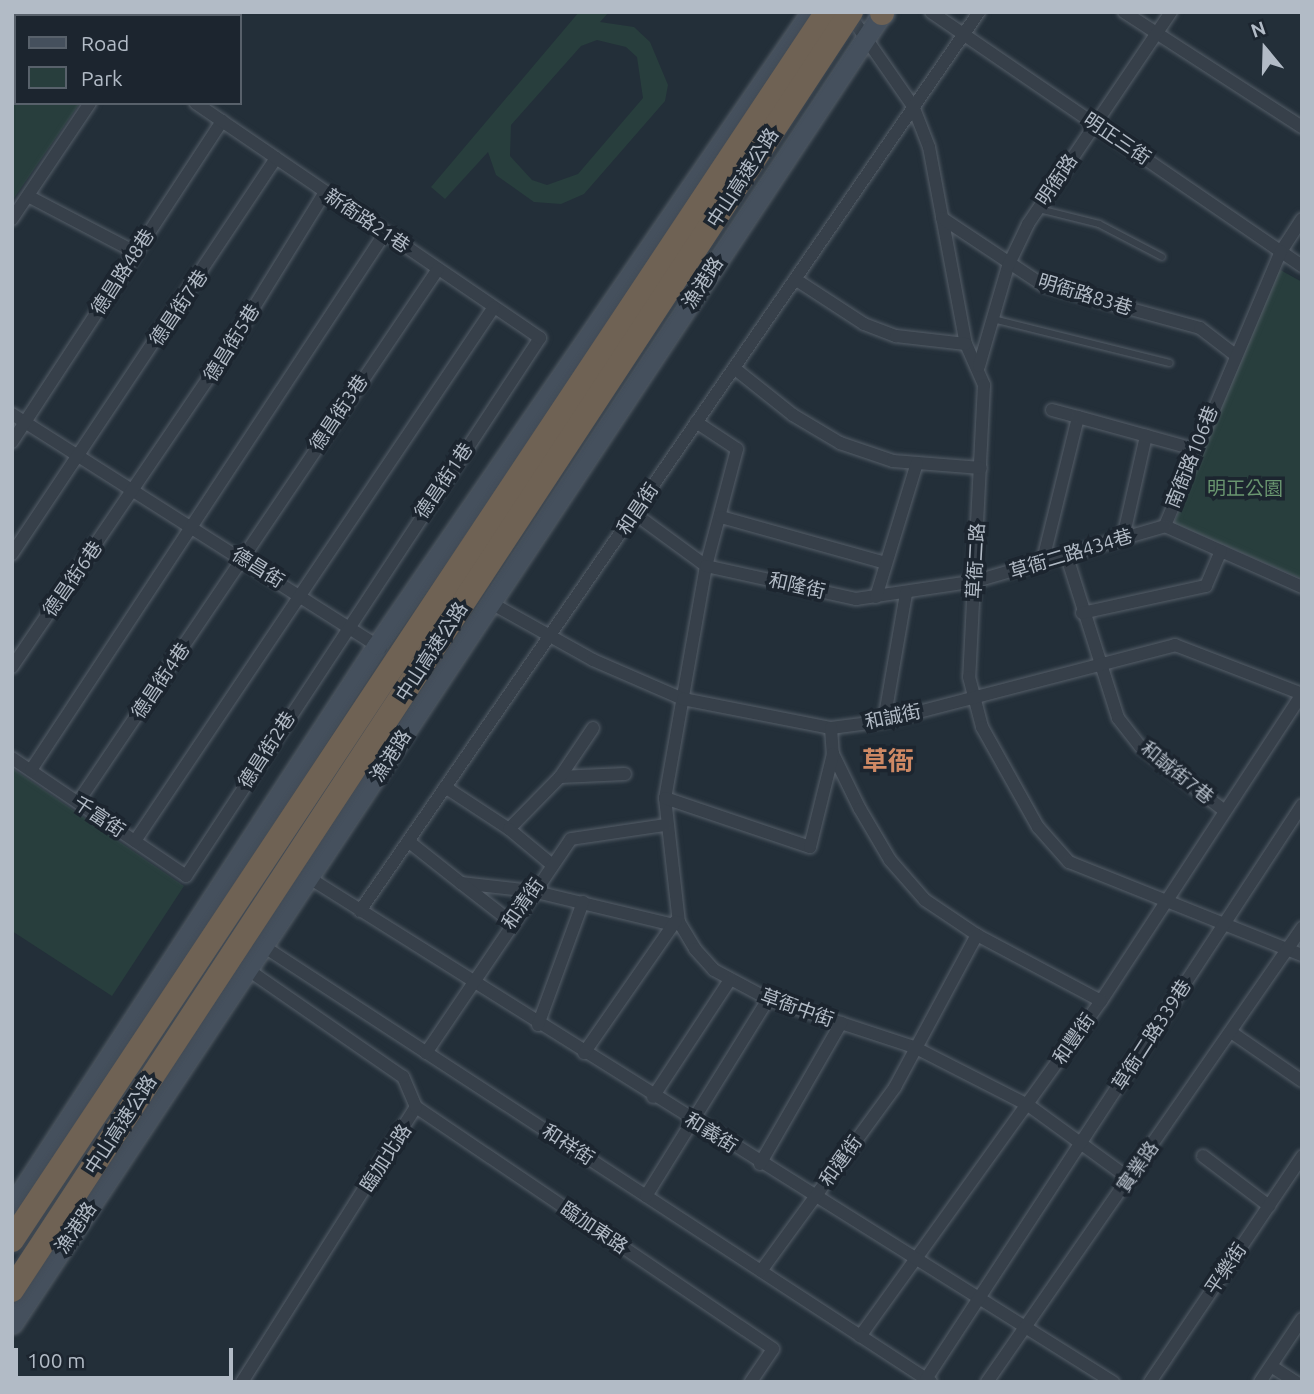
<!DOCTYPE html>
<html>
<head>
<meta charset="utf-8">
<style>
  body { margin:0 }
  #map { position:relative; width:1314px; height:1394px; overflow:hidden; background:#232f39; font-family:Ubuntu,"Noto Sans TC",sans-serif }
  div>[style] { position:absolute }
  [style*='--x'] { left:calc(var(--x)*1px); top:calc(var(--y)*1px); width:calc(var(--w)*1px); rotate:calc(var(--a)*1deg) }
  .green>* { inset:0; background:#283e3d }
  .roads { filter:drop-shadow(0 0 2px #555e68) drop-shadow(0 0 2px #555e68) }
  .lane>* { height:6px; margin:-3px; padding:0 3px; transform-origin:3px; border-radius:3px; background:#37404a }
  .street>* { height:12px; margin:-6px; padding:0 6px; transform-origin:6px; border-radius:6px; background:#37404a }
  .secondary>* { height:19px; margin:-9.5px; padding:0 9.5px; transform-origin:9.5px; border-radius:9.5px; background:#45505d }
  .highway>* { height:24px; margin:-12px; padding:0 12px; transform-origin:12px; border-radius:12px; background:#6f6254 }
  .bridges { filter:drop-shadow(0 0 2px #424b55) drop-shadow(0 0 2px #424b55) }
  .highway-bridge>* { height:24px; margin:-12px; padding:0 12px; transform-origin:12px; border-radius:12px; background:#6f6254 }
  span { translate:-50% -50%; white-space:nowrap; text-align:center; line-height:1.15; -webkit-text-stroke:7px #1c252f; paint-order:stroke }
  .street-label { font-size:19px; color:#b2bbc6 }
  .park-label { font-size:19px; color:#6a9670 }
  .district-label { font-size:26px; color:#cf8964; font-weight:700 }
  .frame { position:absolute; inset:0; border:14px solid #b2bbc6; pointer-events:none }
  .legend { position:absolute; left:14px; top:14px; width:228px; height:91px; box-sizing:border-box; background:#1c252f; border:2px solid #58616b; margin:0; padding:9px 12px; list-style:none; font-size:21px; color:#b2bbc6 }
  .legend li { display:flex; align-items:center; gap:14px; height:35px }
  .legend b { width:35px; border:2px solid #58616b }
  .north { position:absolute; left:1230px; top:14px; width:70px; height:70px; -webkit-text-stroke:5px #1c252f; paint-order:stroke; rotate:341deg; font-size:19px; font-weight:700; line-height:28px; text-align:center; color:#b2bbc6 }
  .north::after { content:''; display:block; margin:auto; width:24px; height:32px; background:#b2bbc6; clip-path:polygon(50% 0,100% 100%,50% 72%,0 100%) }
  .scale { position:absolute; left:14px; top:1348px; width:219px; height:32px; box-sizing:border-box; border:4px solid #b2bbc6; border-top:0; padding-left:9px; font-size:21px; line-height:24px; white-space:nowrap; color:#b2bbc6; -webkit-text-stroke:5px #1c252f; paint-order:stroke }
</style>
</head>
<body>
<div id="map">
  <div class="green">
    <i style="clip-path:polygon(12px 12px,27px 16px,16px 16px,16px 103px,80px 103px,12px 201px)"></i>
    <i style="clip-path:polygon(evenodd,579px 12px,609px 12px,600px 22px,634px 27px,650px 42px,668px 85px,665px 101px,584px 194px,561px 204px,534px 202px,496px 175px,488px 152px,445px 199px,431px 187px,579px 12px,597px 40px,626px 47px,637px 57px,643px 98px,578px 174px,547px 185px,532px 180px,510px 156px,511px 125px,581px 46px,597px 40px)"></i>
    <i style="clip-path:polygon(1275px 267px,1302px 282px,1302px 579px,1174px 523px)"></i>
    <i style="clip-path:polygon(12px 768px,184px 886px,112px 996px,12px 931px)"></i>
  </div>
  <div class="roads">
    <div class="lane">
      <i style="--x:1039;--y:209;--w:62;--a:14"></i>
      <i style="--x:1099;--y:224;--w:71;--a:27.6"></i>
      <i style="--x:993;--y:319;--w:182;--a:14"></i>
    </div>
    <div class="street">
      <i style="--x:64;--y:12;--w:6;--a:39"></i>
      <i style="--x:931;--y:12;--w:450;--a:34.4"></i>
      <i style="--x:1124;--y:12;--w:212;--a:32.9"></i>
      <i style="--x:849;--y:14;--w:112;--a:55.2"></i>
      <i style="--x:913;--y:106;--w:44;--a:68.7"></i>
      <i style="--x:929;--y:147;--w:200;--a:79.4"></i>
      <i style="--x:966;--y:344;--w:45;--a:66.3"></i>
      <i style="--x:984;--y:385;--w:292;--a:92.9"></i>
      <i style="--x:969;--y:677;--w:52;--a:75.4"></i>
      <i style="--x:982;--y:727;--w:115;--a:60.8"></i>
      <i style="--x:1038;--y:827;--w:47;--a:48.5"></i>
      <i style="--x:1069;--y:862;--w:251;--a:21.8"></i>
      <i style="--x:28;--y:196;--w:121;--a:27.6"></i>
      <i style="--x:942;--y:218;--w:121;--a:33.6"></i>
      <i style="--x:1043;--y:285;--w:163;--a:15.3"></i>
      <i style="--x:1200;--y:328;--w:44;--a:37.6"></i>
      <i style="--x:12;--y:219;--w:140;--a:-56.1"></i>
      <i style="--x:1302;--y:219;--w:38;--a:123"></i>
      <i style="--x:1281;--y:251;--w:298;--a:112.9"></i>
      <i style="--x:1165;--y:526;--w:150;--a:24"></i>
      <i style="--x:795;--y:279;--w:82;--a:33.1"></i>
      <i style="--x:864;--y:324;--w:34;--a:21"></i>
      <i style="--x:896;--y:336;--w:70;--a:6.5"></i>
      <i style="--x:979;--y:366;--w:104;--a:-73.8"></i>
      <i style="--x:1008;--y:266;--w:47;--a:-64.5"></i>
      <i style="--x:1028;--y:224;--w:256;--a:-56"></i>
      <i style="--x:734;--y:368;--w:75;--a:38.5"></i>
      <i style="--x:793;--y:415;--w:55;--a:30.8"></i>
      <i style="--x:840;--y:443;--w:56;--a:18.8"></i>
      <i style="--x:893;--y:461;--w:88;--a:4.5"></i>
      <i style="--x:1052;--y:410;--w:27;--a:15"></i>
      <i style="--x:12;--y:414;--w:437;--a:32.4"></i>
      <i style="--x:696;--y:422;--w:49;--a:33.4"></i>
      <i style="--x:737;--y:449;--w:121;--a:104.8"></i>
      <i style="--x:706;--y:566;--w:236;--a:100"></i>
      <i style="--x:665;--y:798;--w:125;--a:83.6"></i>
      <i style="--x:679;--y:922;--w:31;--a:59"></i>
      <i style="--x:695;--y:949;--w:28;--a:48"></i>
      <i style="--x:714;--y:970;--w:61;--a:28.2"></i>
      <i style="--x:768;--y:999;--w:154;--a:18.2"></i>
      <i style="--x:914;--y:1047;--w:128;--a:27"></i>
      <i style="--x:1028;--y:1105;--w:126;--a:36"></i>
      <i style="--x:12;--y:442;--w:384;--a:-56.8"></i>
      <i style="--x:635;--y:514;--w:88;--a:36.2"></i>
      <i style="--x:706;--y:566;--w:154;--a:12.4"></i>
      <i style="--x:856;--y:599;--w:121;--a:-8.5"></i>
      <i style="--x:976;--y:581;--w:197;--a:-16.2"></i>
      <i style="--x:721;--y:517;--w:171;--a:15.6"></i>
      <i style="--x:1123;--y:538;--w:105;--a:-77.3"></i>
      <i style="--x:12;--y:554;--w:476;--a:-56.3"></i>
      <i style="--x:1067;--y:557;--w:169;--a:72.4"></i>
      <i style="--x:1118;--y:718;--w:37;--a:52"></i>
      <i style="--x:1141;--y:747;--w:102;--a:37.4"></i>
      <i style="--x:1042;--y:564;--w:151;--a:-76.2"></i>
      <i style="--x:1078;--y:417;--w:120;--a:15.4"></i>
      <i style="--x:876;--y:597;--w:140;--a:-73"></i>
      <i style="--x:491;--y:603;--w:117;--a:29.2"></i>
      <i style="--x:593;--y:660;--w:98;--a:23.4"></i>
      <i style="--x:683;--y:699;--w:151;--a:11.1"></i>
      <i style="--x:831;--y:728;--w:53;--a:-7.5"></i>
      <i style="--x:884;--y:721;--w:301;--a:-14.6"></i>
      <i style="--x:1175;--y:645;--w:136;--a:21.1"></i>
      <i style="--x:1302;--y:694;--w:367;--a:123.2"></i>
      <i style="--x:1101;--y:1001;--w:413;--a:125.7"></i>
      <i style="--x:1082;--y:613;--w:127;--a:-12.3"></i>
      <i style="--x:1206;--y:586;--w:38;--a:-67"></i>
      <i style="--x:12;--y:667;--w:388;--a:-55.8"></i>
      <i style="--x:230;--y:346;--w:181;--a:-58.3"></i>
      <i style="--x:884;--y:721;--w:130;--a:-80.2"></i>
      <i style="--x:831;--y:728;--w:26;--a:86"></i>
      <i style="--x:833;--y:754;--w:61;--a:63.9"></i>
      <i style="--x:860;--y:809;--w:59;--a:59.5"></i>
      <i style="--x:890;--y:860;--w:53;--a:48.8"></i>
      <i style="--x:925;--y:900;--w:63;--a:33.9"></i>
      <i style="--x:977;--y:935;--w:140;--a:28"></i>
      <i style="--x:12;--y:758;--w:210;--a:34.1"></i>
      <i style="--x:186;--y:876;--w:644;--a:-56.66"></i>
      <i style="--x:540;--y:338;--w:417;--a:-145.7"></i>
      <i style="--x:31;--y:770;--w:643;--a:-56.61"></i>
      <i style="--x:560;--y:777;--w:65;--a:-2.6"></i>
      <i style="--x:445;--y:787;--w:77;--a:33.3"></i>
      <i style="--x:509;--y:829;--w:73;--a:-45.6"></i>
      <i style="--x:560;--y:777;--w:59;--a:-56"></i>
      <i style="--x:665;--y:798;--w:153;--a:18.7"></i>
      <i style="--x:810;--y:847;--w:96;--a:-76.1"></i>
      <i style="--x:78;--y:802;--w:643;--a:-55.96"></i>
      <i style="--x:509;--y:829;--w:55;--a:39.8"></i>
      <i style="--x:135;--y:841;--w:643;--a:-56.09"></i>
      <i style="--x:408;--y:841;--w:68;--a:38.4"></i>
      <i style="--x:461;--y:883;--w:71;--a:6.4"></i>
      <i style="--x:532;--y:891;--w:141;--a:13.5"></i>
      <i style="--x:311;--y:879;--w:947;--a:32.1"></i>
      <i style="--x:461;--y:883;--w:62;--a:37.8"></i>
      <i style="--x:360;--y:911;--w:1091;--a:-55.45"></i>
      <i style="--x:257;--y:942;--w:805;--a:33.14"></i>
      <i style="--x:538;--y:1025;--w:131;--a:-69.9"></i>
      <i style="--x:1231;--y:1032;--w:86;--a:34.6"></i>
      <i style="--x:426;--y:1053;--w:258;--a:-55.9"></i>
      <i style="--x:571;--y:839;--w:95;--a:-8.5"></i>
      <i style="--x:584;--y:1053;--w:160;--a:-55.2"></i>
      <i style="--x:653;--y:1097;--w:140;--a:-56.7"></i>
      <i style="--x:416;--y:1107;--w:431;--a:34.1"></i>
      <i style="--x:773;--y:1349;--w:40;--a:124"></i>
      <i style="--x:1203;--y:1156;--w:83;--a:37.1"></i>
      <i style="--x:760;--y:1164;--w:163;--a:-60.1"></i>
      <i style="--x:646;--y:1196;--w:232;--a:-58.2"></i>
      <i style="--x:761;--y:1271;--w:228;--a:-53.9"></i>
      <i style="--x:895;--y:1087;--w:173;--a:-61.7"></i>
      <i style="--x:1271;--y:1366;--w:30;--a:33"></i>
      <i style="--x:926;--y:1379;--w:686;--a:-56.77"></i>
      <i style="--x:242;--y:1382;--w:325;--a:-57.7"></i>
      <i style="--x:416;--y:1107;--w:33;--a:-113"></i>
      <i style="--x:403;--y:1077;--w:193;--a:-145.3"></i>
      <i style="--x:987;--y:1382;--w:553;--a:-55.25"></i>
      <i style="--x:1150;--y:1382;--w:272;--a:-56"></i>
      <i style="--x:1260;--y:1382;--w:76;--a:-56.3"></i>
    </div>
    <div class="secondary">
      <i style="--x:12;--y:1206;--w:669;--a:-56.95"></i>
      <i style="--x:377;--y:645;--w:767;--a:-55.56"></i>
      <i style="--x:12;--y:1324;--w:1575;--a:-56.42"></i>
    </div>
    <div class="highway">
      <i style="--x:882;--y:13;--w:1;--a:-90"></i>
    </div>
  </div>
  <div class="bridges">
    <div class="highway-bridge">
      <i style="--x:12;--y:1240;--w:1470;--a:-56.43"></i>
      <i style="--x:12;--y:1290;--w:1529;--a:-56.72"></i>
    </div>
  </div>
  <div class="street-label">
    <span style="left:1117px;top:139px;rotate:34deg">明正三街</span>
    <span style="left:743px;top:178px;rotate:-57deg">中山高速公路</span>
    <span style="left:1057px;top:180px;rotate:-56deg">明衙路</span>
    <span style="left:367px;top:221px;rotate:34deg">新衙路21巷</span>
    <span style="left:123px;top:272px;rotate:-57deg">德昌路48巷</span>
    <span style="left:703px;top:283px;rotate:-57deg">漁港路</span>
    <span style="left:1085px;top:295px;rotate:17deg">明衙路83巷</span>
    <span style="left:179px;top:308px;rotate:-56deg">德昌街7巷</span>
    <span style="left:232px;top:343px;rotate:-58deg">德昌街5巷</span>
    <span style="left:339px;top:413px;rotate:-56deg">德昌街3巷</span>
    <span style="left:1192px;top:457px;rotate:-68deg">南衙路106巷</span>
    <span style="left:444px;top:481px;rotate:-56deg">德昌街1巷</span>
    <span style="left:638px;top:509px;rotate:-56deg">和昌街</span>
    <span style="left:1071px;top:554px;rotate:-17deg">草衙二路434巷</span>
    <span style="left:976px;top:561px;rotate:-87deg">草衙二路</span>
    <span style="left:258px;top:568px;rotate:32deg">德昌街</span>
    <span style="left:73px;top:579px;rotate:-55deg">德昌街6巷</span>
    <span style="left:797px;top:586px;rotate:13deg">和隆街</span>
    <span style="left:432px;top:652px;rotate:-57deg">中山高速公路</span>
    <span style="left:161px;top:681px;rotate:-56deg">德昌街4巷</span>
    <span style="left:893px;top:717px;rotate:-12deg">和誠街</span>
    <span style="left:267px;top:750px;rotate:-57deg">德昌街2巷</span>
    <span style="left:391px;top:756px;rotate:-57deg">漁港路</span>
    <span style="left:1177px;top:773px;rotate:39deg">和誠街7巷</span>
    <span style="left:99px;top:817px;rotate:34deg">千富街</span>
    <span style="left:523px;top:904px;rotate:-55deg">和清街</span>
    <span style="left:797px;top:1008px;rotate:20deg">草衙中街</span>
    <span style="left:1152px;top:1035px;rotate:-57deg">草衙二路339巷</span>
    <span style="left:1074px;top:1039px;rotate:-55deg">和豐街</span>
    <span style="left:121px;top:1125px;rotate:-57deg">中山高速公路</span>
    <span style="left:711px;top:1133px;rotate:32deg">和義街</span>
    <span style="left:568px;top:1145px;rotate:33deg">和祥街</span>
    <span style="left:386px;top:1158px;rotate:-57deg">臨加北路</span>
    <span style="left:841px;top:1161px;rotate:-54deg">和運街</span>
    <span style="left:1138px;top:1167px;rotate:-55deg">實業路</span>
    <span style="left:76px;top:1228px;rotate:-56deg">漁港路</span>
    <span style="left:594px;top:1228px;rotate:34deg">臨加東路</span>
    <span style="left:1226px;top:1269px;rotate:-56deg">平樂街</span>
  </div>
  <div class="park-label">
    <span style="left:1245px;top:489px">明正公園</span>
  </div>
  <div class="district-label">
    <span style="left:888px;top:761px">草衙</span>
  </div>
  <div class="frame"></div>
  <ul class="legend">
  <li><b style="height:9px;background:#45505d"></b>Road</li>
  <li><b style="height:19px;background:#283e3d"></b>Park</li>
  </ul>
  <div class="north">N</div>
  <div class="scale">100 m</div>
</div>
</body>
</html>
